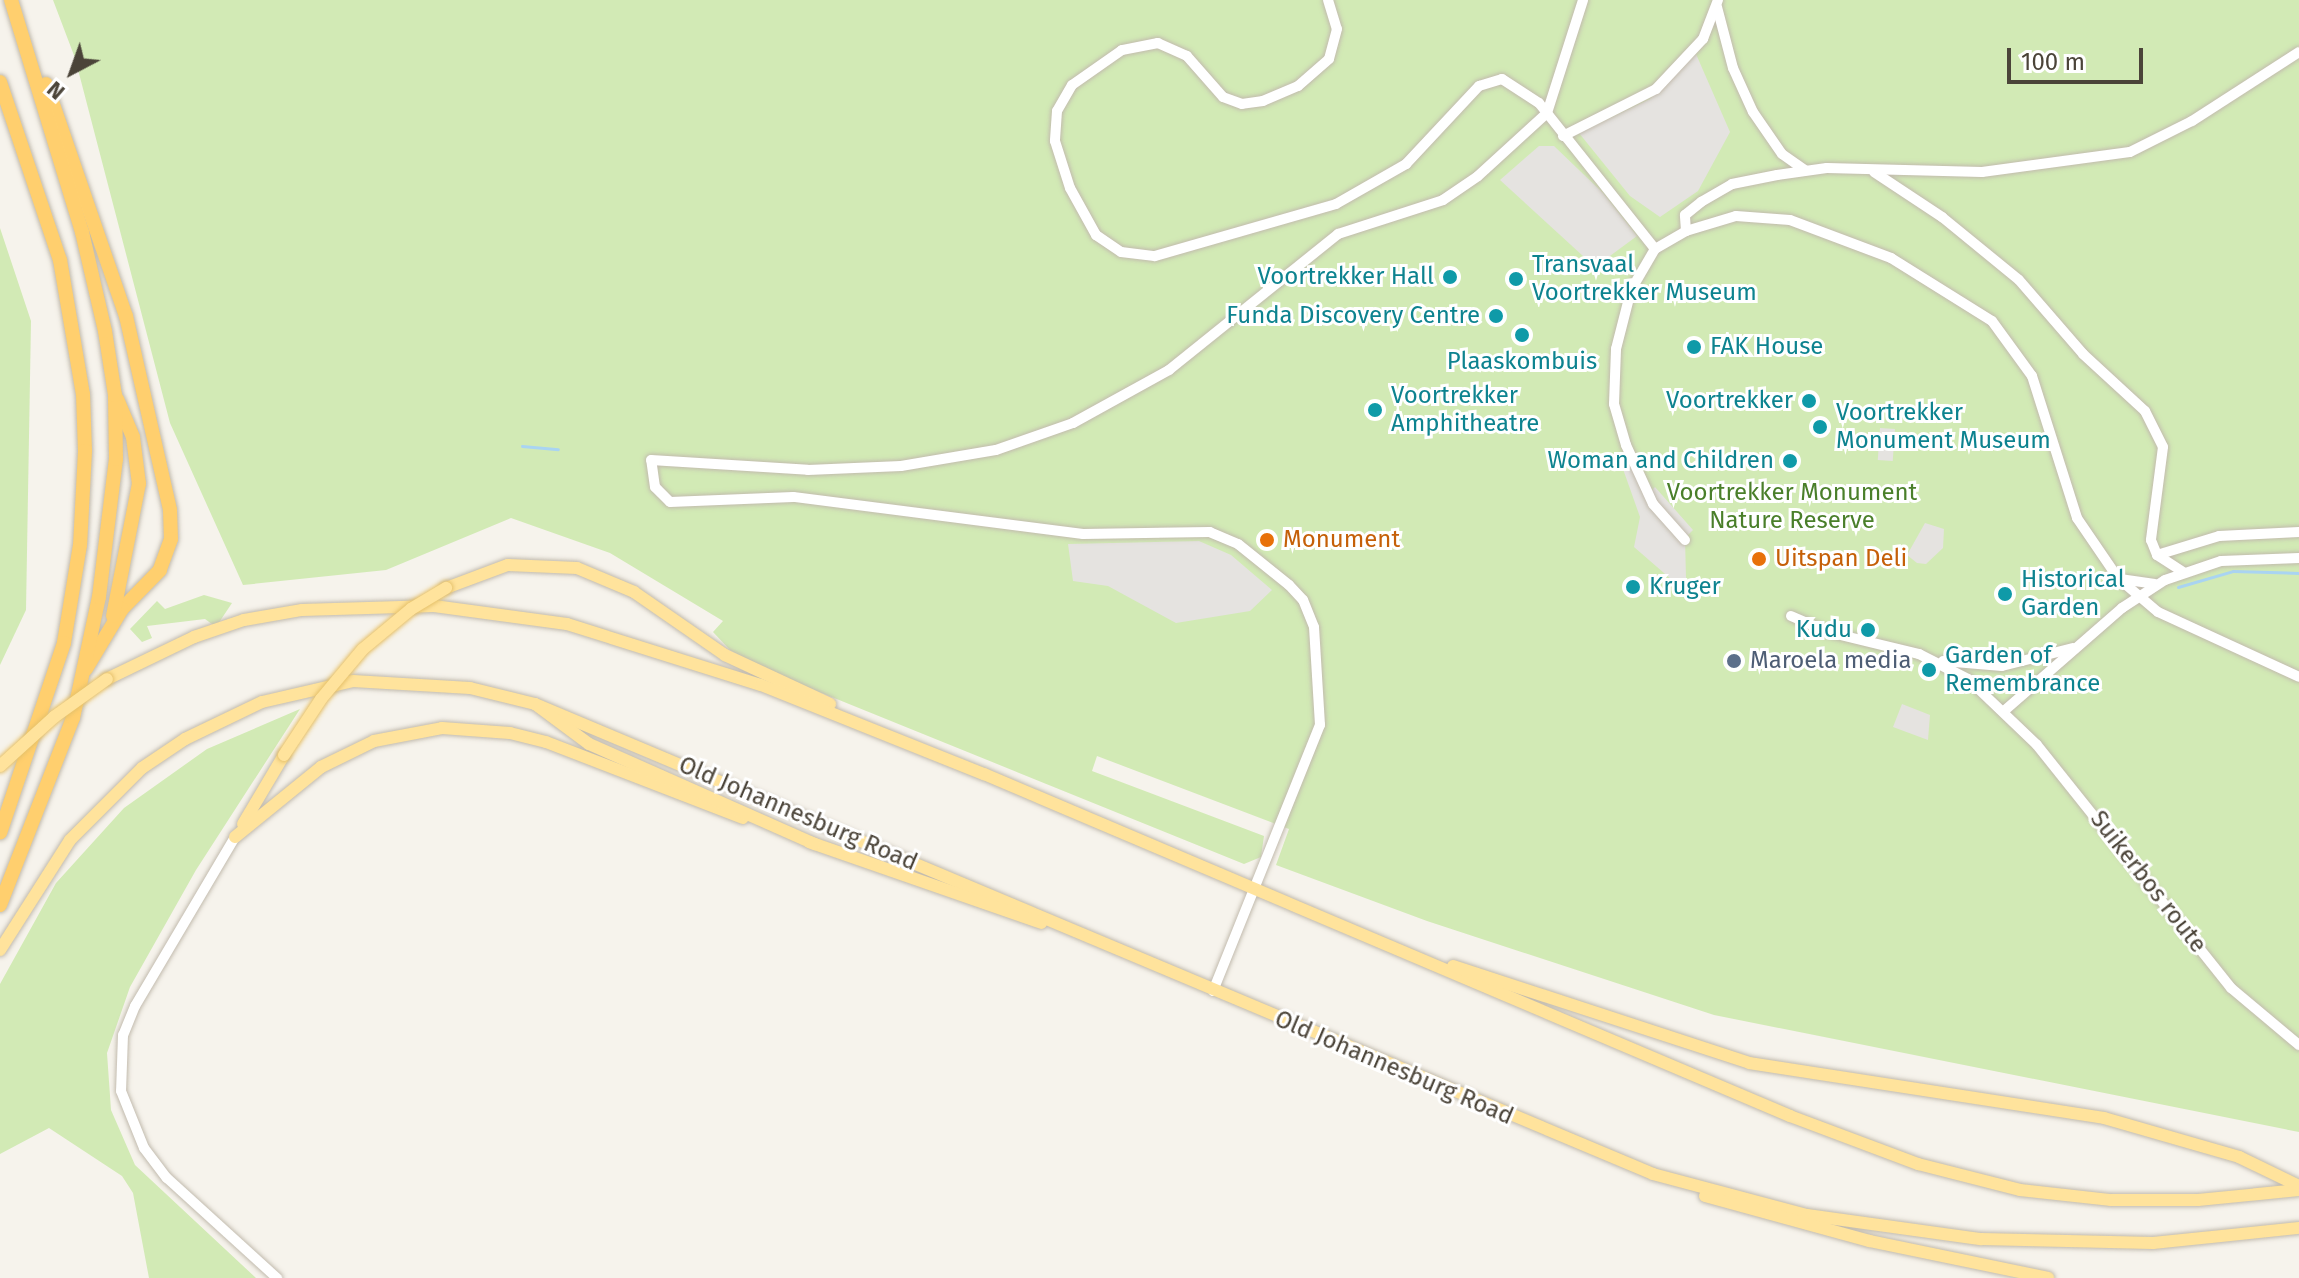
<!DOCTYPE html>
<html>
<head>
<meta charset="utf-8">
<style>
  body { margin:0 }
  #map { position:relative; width:2299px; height:1278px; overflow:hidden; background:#f6f3ec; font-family:"Fira Sans",sans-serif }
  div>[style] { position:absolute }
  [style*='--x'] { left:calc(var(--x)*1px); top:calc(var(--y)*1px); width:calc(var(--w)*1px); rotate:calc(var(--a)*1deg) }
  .green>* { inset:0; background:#d2eab5 }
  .parking>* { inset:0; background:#e5e3e0; transform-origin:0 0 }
  .stream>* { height:3px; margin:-1.5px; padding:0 1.5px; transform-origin:1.5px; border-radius:1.5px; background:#a9d4f2 }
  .roads { filter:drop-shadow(0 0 2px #c2bbae) drop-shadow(0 0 2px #c2bbae) }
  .minor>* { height:10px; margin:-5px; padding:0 5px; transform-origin:5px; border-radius:5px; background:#fff }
  .major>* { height:12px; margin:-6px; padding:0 6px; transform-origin:6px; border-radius:6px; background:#ffe39c }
  .highway>* { height:14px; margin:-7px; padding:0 7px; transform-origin:7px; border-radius:7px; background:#ffcf6e }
  .bridges { filter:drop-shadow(0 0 2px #e6c16a) drop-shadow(0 0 2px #e6c16a) }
  .major-bridge>* { height:12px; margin:-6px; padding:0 6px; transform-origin:6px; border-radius:6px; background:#ffe39c }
  .dots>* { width:22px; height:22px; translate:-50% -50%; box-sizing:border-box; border:4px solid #fff; border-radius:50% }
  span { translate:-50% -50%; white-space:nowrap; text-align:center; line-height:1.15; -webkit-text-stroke:6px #fff; paint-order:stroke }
  .culture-label { font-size:24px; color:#0d838f }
  .left { translate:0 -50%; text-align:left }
  .right { translate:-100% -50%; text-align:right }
  .park-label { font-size:24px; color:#4a7f2a }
  .food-label { font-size:24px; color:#c56008 }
  .service-label { font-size:24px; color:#4e5e75 }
  .street-label { font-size:24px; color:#4b4439 }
  .north { position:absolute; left:32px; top:32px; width:80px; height:80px; -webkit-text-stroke:6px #fff; paint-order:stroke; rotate:221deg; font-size:22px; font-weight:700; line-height:32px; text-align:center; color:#4b4439 }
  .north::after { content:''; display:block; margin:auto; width:28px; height:36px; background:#4b4439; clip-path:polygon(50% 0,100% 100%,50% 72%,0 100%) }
  .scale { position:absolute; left:2007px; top:48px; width:136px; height:36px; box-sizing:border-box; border:4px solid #4b4439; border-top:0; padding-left:10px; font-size:24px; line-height:28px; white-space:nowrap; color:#4b4439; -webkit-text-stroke:6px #fff; paint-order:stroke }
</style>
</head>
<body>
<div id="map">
  <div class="green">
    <i style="clip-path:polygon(53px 0,2299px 0,2299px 1132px,1714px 1015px,1427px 921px,1276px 865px,1289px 829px,1097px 756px,1092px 771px,1264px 836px,1261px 857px,1244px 864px,770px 672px,730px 650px,713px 632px,723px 621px,610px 553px,511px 518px,386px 570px,243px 585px,170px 423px,75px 58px)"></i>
    <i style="clip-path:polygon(0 228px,31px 321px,26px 610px,0 665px)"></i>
    <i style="clip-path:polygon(204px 595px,232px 603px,216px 627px,205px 619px,147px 626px,152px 638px,142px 642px,130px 629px,157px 601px,165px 609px)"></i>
    <i style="clip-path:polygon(300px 709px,196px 870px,130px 987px,107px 1053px,111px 1110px,135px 1165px,256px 1278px,149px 1278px,133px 1193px,122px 1176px,49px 1128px,0 1154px,0 984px,56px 883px,124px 808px,207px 749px)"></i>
  </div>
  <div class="parking">
    <i style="clip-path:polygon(1696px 54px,1730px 132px,1698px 191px,1660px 217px,1630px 196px,1579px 133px,1650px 99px)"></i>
    <i style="clip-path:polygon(1539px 146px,1554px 146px,1603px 193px,1637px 236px,1595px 267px,1500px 180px)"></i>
    <i style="left:1880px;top:428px;width:15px;height:32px;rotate:4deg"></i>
    <i style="clip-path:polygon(1632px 464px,1648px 494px,1655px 487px,1693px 530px,1685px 538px,1686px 578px,1679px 586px,1634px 547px,1640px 517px,1623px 469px)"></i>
    <i style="clip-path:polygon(1925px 523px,1944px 529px,1943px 548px,1926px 564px,1917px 563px,1907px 555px)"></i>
    <i style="clip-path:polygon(1199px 541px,1231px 555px,1272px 590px,1250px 611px,1176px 623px,1108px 586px,1073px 581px,1068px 544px)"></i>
    <i style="clip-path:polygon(1902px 704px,1930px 715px,1928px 740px,1893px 727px)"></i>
  </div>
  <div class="stream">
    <i style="--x:522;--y:446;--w:36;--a:5"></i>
    <i style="--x:2178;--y:587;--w:57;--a:-16.2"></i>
    <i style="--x:2233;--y:571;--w:66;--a:1.7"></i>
  </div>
  <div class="roads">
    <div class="minor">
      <i style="--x:1328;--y:0;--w:30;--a:73"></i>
      <i style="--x:1337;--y:29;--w:31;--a:105"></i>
      <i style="--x:1329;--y:59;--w:41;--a:138.9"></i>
      <i style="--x:1298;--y:86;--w:38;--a:157"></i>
      <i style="--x:1263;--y:101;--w:21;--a:172"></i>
      <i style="--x:1242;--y:104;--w:20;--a:-160"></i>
      <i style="--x:1223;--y:97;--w:55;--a:-131.3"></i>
      <i style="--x:1187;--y:56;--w:32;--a:-156"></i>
      <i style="--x:1158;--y:43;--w:37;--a:169"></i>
      <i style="--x:1122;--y:50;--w:61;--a:145"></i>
      <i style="--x:1072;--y:85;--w:30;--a:120"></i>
      <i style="--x:1057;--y:111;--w:30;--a:94"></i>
      <i style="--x:1055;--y:141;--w:49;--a:72.3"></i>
      <i style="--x:1070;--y:188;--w:54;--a:61"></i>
      <i style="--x:1096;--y:235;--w:30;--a:34"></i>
      <i style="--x:1121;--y:252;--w:34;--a:7"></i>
      <i style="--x:1155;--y:256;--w:188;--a:-16"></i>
      <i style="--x:1336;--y:204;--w:81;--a:-29.7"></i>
      <i style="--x:1406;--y:164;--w:107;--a:-46.9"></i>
      <i style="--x:1479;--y:86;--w:24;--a:-17"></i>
      <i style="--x:1502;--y:79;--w:44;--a:33"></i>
      <i style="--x:1539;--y:103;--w:186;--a:51.5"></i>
      <i style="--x:1717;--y:7;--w:63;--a:75.3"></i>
      <i style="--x:1733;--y:68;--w:48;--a:65.6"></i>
      <i style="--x:1753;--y:112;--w:51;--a:55.4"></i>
      <i style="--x:1782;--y:154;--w:28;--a:35"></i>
      <i style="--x:1563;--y:136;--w:104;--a:-26.8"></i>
      <i style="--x:1656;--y:89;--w:69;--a:-46.8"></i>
      <i style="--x:1703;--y:39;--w:42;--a:-69"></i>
      <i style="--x:1874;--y:172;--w:82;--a:33.5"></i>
      <i style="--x:1942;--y:217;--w:99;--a:39.3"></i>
      <i style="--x:2019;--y:280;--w:98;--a:49.1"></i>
      <i style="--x:2083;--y:354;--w:84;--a:42.6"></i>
      <i style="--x:2145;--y:411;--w:40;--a:63.4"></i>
      <i style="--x:2163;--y:447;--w:94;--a:97.4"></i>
      <i style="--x:2151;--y:540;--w:16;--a:68"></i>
      <i style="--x:2157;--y:555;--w:31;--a:33"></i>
      <i style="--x:1686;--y:231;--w:16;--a:-94"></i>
      <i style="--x:1685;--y:215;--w:21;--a:-39"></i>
      <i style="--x:1701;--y:202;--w:36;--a:-30"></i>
      <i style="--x:1732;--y:184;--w:46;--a:-11.3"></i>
      <i style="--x:1777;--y:175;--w:50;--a:-8"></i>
      <i style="--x:1827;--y:168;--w:155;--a:1.5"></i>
      <i style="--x:1982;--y:172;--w:149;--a:-7.7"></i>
      <i style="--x:2130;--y:152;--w:69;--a:-26.6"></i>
      <i style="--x:2192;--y:121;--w:127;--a:-32.8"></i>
      <i style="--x:1685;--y:540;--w:48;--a:-131.6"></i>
      <i style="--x:1653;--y:504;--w:65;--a:-114.6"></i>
      <i style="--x:1626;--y:445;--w:43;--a:-106.3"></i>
      <i style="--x:1614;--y:404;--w:55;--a:-87.9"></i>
      <i style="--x:1616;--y:349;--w:61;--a:-75.7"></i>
      <i style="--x:1631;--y:290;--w:48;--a:-59.7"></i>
      <i style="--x:1655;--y:249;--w:36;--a:-30"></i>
      <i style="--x:1686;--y:231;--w:52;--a:-16.7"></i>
      <i style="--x:1736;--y:216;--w:54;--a:4.2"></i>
      <i style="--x:1790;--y:220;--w:108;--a:20.6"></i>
      <i style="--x:1891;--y:258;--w:119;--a:32"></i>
      <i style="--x:1992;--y:321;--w:68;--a:54"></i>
      <i style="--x:2032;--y:376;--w:149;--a:72.4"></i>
      <i style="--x:2077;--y:518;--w:73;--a:55.7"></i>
      <i style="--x:2118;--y:578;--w:52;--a:40.4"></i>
      <i style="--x:2158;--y:612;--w:155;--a:24.7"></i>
      <i style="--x:2157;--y:555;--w:65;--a:-17"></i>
      <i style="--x:2219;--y:536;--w:80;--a:-2.9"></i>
      <i style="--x:2120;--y:579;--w:35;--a:8"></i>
      <i style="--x:1791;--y:616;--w:40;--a:23.4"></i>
      <i style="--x:1828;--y:632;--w:94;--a:13.6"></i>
      <i style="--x:1919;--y:654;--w:55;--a:27"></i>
      <i style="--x:1968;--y:679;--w:95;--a:43.7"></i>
      <i style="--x:2037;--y:745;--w:311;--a:51.4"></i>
      <i style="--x:2231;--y:988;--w:89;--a:40"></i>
      <i style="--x:1943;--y:661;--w:59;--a:4.8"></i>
      <i style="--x:2002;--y:666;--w:73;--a:-14.2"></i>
      <i style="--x:2004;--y:711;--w:157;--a:-41.1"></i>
      <i style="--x:2122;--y:608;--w:51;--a:-33.1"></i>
      <i style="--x:2165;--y:580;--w:59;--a:-18.7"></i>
      <i style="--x:2221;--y:561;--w:78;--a:-2.2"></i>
      <i style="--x:235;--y:837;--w:196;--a:120.6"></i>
      <i style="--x:135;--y:1006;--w:31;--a:112"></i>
      <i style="--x:123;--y:1035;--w:56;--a:92"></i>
      <i style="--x:121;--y:1091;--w:61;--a:68"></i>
      <i style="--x:144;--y:1148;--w:38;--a:53"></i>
      <i style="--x:167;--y:1178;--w:149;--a:42.3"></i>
      <i style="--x:1213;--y:991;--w:287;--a:-68.1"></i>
      <i style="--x:1320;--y:725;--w:98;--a:-93.5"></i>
      <i style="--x:1314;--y:627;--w:29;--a:-112"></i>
      <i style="--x:1303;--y:600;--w:21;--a:-133"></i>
      <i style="--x:1289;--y:585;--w:65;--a:-141.2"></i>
      <i style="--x:1238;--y:544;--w:30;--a:-157"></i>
      <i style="--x:1210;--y:532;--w:127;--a:179.1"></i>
      <i style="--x:1083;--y:534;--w:292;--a:-172.7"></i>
      <i style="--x:793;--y:497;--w:123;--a:177.7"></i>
      <i style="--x:670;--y:502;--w:21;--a:-135"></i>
      <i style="--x:655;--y:487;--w:27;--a:-98"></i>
      <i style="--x:651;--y:460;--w:157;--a:3.6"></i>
      <i style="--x:808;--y:470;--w:93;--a:-2.5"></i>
      <i style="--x:901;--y:466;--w:96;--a:-9.6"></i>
      <i style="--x:996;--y:450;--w:82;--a:-19.3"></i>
      <i style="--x:1073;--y:423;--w:110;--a:-28.9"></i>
      <i style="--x:1169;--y:370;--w:217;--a:-38.8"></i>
      <i style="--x:1338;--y:234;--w:110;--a:-17.9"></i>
      <i style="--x:1443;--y:200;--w:42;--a:-34.4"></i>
      <i style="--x:1478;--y:176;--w:93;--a:-42.4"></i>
      <i style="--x:1547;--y:113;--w:119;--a:-72.3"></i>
    </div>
    <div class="major">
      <i style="--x:446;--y:588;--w:66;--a:-20.4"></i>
      <i style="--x:508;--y:565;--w:69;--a:2.5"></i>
      <i style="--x:577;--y:568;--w:62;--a:22.8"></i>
      <i style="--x:634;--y:592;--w:111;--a:34.7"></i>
      <i style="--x:725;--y:655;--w:116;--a:25"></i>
      <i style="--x:107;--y:679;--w:97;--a:-25.8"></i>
      <i style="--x:194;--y:637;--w:53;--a:-18.8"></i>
      <i style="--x:244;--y:620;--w:59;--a:-9.8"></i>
      <i style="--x:302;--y:610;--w:132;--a:-1.7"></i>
      <i style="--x:434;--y:606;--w:134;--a:7.7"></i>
      <i style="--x:567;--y:624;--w:203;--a:17.5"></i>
      <i style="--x:761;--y:685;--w:240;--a:21.8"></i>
      <i style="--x:984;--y:774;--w:876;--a:22.99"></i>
      <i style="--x:1790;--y:1116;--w:137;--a:20.6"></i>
      <i style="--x:1918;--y:1164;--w:105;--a:14.3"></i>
      <i style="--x:2020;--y:1190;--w:92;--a:6.3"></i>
      <i style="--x:2111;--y:1200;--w:87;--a:0"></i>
      <i style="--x:2198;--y:1200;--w:101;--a:-5.7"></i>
      <i style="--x:535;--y:704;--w:1213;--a:22.8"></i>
      <i style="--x:1653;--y:1174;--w:159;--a:14.9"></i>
      <i style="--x:1807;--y:1215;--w:176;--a:7.9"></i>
      <i style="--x:1981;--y:1239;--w:172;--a:1.3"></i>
      <i style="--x:2153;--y:1243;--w:147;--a:-5.9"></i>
      <i style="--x:243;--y:824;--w:80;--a:-59.3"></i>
      <i style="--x:235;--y:837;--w:111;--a:-39.1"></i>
      <i style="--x:321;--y:767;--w:59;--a:-26.1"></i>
      <i style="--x:374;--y:741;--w:69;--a:-10.8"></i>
      <i style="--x:442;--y:728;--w:68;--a:4.2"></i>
      <i style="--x:510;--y:733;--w:37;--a:14"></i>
      <i style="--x:546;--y:742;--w:211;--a:21.1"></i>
      <i style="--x:809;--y:842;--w:246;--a:19.2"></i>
      <i style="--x:0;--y:950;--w:130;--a:-57.5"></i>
      <i style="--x:70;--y:840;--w:102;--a:-45"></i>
      <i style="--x:142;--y:768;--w:52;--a:-34"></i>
      <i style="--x:185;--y:739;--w:85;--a:-25.7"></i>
      <i style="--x:262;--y:702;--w:93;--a:-13"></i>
      <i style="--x:353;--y:681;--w:117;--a:3.4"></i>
      <i style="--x:470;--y:688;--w:67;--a:13.8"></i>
      <i style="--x:535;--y:704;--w:67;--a:36.5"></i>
      <i style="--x:589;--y:744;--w:247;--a:23.9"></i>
      <i style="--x:1453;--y:966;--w:311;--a:18.1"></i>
      <i style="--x:1749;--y:1063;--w:359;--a:8.8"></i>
      <i style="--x:2104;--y:1118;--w:141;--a:16.1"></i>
      <i style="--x:2239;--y:1157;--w:67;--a:25.8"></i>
      <i style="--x:1705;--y:1196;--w:171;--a:15.3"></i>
      <i style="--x:1870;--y:1241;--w:182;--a:11.7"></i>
    </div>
    <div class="highway">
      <i style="--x:0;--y:82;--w:188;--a:71.4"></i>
      <i style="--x:60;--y:260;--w:136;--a:80.3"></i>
      <i style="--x:83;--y:394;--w:57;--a:88"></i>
      <i style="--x:85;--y:451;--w:94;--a:93"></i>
      <i style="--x:80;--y:545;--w:99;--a:99.3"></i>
      <i style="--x:64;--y:643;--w:200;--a:108.6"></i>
      <i style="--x:46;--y:84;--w:245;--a:71"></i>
      <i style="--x:126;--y:316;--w:199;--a:77.2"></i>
      <i style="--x:170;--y:510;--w:29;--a:88"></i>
      <i style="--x:171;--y:539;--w:33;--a:110"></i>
      <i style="--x:160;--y:570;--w:54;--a:134.3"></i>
      <i style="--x:122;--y:609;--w:70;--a:121"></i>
      <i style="--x:113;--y:616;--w:135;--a:-78.9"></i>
      <i style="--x:139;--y:484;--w:47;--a:-97.3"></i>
      <i style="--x:133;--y:437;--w:41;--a:-112.8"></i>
      <i style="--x:0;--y:905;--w:201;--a:-68.7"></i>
      <i style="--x:73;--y:718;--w:124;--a:-77.9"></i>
      <i style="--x:99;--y:597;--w:139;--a:-83"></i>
      <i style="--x:116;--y:459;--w:64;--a:-90.9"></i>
      <i style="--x:115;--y:395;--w:65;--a:-98.9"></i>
      <i style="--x:105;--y:331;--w:102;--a:-103.1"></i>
      <i style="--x:82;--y:232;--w:243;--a:-107"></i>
    </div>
  </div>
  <div class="bridges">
    <div class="major-bridge">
      <i style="--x:284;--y:755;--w:67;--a:-56.5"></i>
      <i style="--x:321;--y:699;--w:65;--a:-50"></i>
      <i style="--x:363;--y:649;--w:62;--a:-39.8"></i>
      <i style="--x:411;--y:609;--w:41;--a:-31"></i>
      <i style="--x:0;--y:766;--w:73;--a:-42.2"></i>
      <i style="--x:54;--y:717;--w:65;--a:-35.6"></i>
    </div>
  </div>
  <div class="dots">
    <i style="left:1450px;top:277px;background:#0f9aa8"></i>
    <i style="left:1516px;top:279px;background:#0f9aa8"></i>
    <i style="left:1496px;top:316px;background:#0f9aa8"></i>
    <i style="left:1522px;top:335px;background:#0f9aa8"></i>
    <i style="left:1694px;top:347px;background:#0f9aa8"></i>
    <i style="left:1809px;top:401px;background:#0f9aa8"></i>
    <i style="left:1375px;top:410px;background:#0f9aa8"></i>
    <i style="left:1820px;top:427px;background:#0f9aa8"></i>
    <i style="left:1790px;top:461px;background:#0f9aa8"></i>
    <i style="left:1267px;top:540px;background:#e8710a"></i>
    <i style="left:1759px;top:559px;background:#e8710a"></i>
    <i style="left:1633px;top:587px;background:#0f9aa8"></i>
    <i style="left:2005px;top:594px;background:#0f9aa8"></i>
    <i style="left:1868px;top:630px;background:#0f9aa8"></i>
    <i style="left:1734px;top:661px;background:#5c6f8a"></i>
    <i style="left:1929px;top:670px;background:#0f9aa8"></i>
  </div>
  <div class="culture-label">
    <span class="left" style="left:1532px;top:279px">Transvaal<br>Voortrekker Museum</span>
    <span class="right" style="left:1434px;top:277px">Voortrekker Hall</span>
    <span class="right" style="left:1480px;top:316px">Funda Discovery Centre</span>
    <span class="left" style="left:1710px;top:347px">FAK House</span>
    <span style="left:1522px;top:362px">Plaaskombuis</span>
    <span class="left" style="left:1391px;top:410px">Voortrekker<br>Amphitheatre</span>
    <span class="right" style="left:1793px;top:401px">Voortrekker</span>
    <span class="left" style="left:1836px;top:427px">Voortrekker<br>Monument Museum</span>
    <span class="right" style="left:1774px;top:461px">Woman and Children</span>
    <span class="left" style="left:2021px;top:594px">Historical<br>Garden</span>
    <span class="left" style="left:1649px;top:587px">Kruger</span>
    <span class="right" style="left:1852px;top:630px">Kudu</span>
    <span class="left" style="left:1945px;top:670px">Garden of<br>Remembrance</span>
  </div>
  <div class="park-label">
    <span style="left:1792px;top:507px">Voortrekker Monument<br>Nature Reserve</span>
  </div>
  <div class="food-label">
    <span class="left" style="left:1283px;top:540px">Monument</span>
    <span class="left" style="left:1775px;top:559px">Uitspan Deli</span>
  </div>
  <div class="service-label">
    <span class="left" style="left:1750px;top:661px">Maroela media</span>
  </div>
  <div class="street-label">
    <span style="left:798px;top:814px;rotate:23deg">Old Johannesburg Road</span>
    <span style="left:2148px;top:882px;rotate:52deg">Suikerbos route</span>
    <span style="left:1394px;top:1068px;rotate:23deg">Old Johannesburg Road</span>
  </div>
  <div class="north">N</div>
  <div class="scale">100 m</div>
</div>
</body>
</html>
